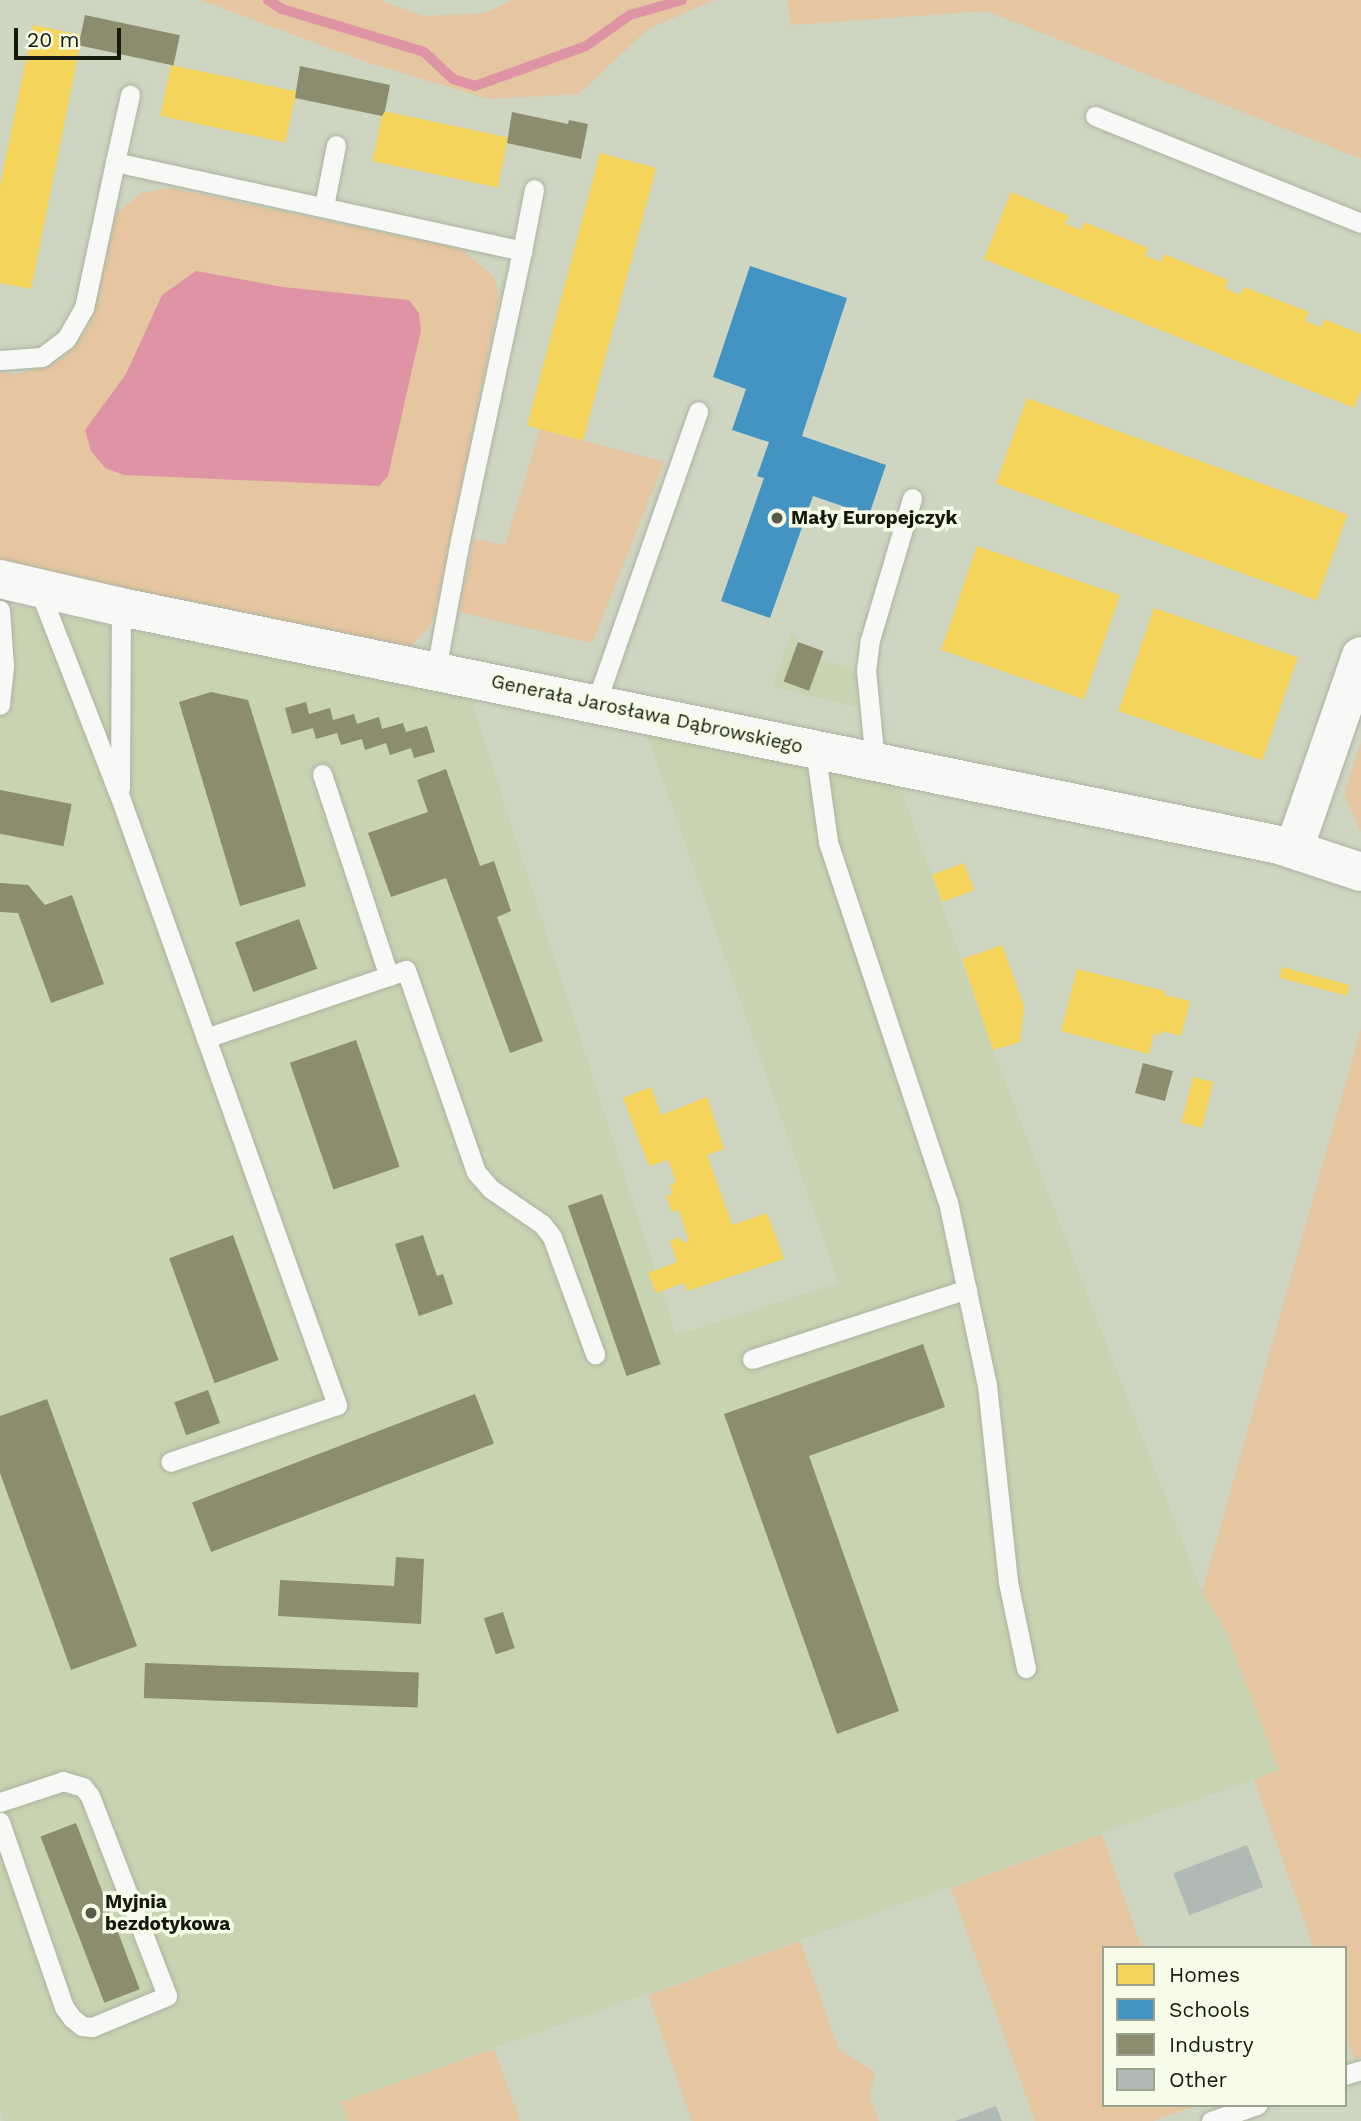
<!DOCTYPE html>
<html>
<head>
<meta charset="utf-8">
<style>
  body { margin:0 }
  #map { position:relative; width:1361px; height:2121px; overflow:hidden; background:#ced5c0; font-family:"Work Sans",sans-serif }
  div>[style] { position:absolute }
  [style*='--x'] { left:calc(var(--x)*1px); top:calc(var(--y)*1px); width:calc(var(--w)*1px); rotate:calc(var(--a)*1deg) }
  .built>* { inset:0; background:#c8d3b1 }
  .green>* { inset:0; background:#e5c6a0 }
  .water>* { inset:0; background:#df94a5 }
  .homes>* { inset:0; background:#f6d55c; transform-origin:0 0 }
  .schools>* { inset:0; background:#4393c3 }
  .industry>* { inset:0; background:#8c8c6e; transform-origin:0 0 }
  .stream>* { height:10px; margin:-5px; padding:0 5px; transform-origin:5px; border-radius:5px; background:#df94a5 }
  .building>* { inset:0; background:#b0bab5; transform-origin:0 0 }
  .roads { filter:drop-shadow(0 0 2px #adb3a2) drop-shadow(0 0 2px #adb3a2) }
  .service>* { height:19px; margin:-9.5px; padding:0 9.5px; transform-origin:9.5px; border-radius:9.5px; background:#f8f9f6 }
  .minor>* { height:38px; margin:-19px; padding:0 19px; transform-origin:19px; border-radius:19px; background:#f8f9f6 }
  .dots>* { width:19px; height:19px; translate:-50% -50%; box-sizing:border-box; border:4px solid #f6fce8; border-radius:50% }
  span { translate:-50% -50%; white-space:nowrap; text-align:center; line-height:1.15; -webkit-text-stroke:7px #f6fce8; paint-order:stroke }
  .poi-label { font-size:19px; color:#15190b; font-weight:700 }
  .left { translate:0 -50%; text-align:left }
  .street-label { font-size:19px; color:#15190b }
  .legend { position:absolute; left:1102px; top:1946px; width:245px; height:161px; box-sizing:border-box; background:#f6fce8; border:2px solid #9ca190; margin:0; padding:9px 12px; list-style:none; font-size:21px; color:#15190b }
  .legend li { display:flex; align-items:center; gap:14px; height:35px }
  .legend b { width:35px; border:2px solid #9ca190 }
  .scale { position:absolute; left:14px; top:28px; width:107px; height:32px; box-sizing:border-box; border:4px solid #15190b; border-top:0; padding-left:9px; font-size:21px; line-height:24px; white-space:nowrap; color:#15190b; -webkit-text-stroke:5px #f6fce8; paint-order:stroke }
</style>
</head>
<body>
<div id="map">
  <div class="built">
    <i style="clip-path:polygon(0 604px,470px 697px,676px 1335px,839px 1283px,647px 734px,899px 784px,993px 1050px,1202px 1592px,1225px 1629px,1280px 1770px,341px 2102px,348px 2121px,4px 2121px,0 2109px)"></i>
    <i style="clip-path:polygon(791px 633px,799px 637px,798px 642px,823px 651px,821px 659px,857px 671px,857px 707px,773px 687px)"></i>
  </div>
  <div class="green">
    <i style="clip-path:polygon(201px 0,379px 0,423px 16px,485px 13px,513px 0,714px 0,648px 29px,579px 94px,488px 99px,369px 63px)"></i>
    <i style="clip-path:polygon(787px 0,1361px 0,1361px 159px,986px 11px,791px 25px)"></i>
    <i style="clip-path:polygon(170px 188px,461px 249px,494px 277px,499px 299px,435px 615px,427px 630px,412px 645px,403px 647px,0 562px,0 372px,14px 375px,47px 366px,63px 358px,79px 341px,90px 323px,97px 301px,115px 215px,141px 193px)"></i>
    <i style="clip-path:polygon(540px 429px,664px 462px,592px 643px,459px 612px,474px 539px,505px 545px)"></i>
    <i style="clip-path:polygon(1361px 742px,1361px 832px,1344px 794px)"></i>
    <i style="clip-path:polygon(1361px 1029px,1361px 2057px,1355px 2060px,1345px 2034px,1345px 1948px,1314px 1948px,1254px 1780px,1279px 1770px,1225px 1629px,1202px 1592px)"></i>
    <i style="clip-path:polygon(1102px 1834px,1140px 1943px,1148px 1948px,1104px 1948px,1104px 2105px,1198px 2105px,1153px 2121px,1035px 2121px,951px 1888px)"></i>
    <i style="clip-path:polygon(800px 1941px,839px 2050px,875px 2072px,870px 2097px,879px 2121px,692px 2121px,648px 1995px)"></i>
    <i style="clip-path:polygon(494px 2049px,520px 2121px,348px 2121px,341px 2102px)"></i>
  </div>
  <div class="water">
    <i style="clip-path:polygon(196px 271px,283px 287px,409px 300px,419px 313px,421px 330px,388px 476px,379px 486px,124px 475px,105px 468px,91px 451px,85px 430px,126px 374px,162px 295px)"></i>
  </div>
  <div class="homes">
    <i style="clip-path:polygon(33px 25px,82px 35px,31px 289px,0 283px,0 186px)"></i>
    <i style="left:171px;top:65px;width:128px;height:52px;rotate:12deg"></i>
    <i style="left:383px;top:111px;width:128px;height:51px;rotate:12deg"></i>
    <i style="left:600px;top:153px;width:58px;height:282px;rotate:15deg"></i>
    <i style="clip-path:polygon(1011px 192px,1069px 216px,1065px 224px,1081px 230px,1084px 222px,1148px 248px,1145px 256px,1161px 262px,1164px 254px,1228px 280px,1225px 288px,1240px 295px,1244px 287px,1309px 312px,1305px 321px,1321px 327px,1324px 319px,1361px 334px,1361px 390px,1354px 408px,984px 259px)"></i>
    <i style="left:1027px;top:398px;width:341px;height:91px;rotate:20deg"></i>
    <i style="left:977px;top:546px;width:151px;height:110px;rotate:19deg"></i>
    <i style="left:1154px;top:608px;width:152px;height:109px;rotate:19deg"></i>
    <i style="left:964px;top:863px;width:29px;height:34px;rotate:70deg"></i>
    <i style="clip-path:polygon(1002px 945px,1024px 1006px,1020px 1042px,993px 1050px,962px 959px)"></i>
    <i style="left:1282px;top:967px;width:70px;height:11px;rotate:15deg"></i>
    <i style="clip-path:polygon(1077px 969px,1165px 991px,1164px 995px,1190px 1001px,1181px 1036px,1162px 1031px,1161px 1035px,1154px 1033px,1149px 1054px,1061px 1031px)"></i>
    <i style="left:1193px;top:1077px;width:21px;height:47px;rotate:14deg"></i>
    <i style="clip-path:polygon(651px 1087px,661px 1115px,707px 1097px,724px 1149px,707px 1155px,732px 1225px,767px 1213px,784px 1259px,687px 1291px,684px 1283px,656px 1293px,648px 1273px,677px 1262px,670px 1241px,680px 1237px,683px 1243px,689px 1241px,679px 1210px,672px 1212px,666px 1196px,673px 1194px,670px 1185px,676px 1182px,668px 1160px,649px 1166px,623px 1098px)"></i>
  </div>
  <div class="schools">
    <i style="clip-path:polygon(750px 266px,847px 298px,802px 436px,886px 465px,869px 515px,813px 496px,770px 618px,721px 601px,764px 478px,757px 476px,769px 442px,732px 430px,746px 389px,713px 377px)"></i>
  </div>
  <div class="industry">
    <i style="left:85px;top:15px;width:97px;height:31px;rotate:12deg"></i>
    <i style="clip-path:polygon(300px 66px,390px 85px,385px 111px,382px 116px,295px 98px)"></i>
    <i style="clip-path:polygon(512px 112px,568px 124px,569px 120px,588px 124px,581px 159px,507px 143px)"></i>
    <i style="left:798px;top:642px;width:27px;height:42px;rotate:20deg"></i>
    <i style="clip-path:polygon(211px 692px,248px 700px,306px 886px,240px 906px,179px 702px)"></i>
    <i style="clip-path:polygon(306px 702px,309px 714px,330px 708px,333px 720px,354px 714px,357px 724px,379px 717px,382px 729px,403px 723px,406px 732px,427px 726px,435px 752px,414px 758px,411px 748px,390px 755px,386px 743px,365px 750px,362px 739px,341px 745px,337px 733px,316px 739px,313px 728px,292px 734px,285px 708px)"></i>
    <i style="clip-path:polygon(446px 769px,480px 866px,494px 861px,511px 911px,497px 917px,543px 1041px,510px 1053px,446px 878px,391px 897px,368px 833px,428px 812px,417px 780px)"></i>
    <i style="left:0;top:790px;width:73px;height:43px;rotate:11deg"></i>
    <i style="clip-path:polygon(0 883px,28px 885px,45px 905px,72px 895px,104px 984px,51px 1003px,18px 913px,0 912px)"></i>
    <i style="left:299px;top:919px;width:53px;height:68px;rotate:70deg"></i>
    <i style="left:356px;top:1040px;width:134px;height:70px;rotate:71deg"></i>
    <i style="left:1143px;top:1063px;width:31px;height:31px;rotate:15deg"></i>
    <i style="left:602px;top:1194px;width:180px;height:36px;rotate:71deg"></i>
    <i style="left:233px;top:1235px;width:133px;height:68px;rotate:70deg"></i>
    <i style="clip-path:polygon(423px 1235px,437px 1276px,443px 1274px,453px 1304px,419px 1316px,395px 1244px)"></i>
    <i style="clip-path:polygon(923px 1344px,945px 1407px,809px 1456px,899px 1711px,837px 1734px,724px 1414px)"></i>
    <i style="left:208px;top:1390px;width:35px;height:36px;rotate:70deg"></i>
    <i style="left:475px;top:1394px;width:53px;height:303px;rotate:69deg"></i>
    <i style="clip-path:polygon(47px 1399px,137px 1646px,71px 1670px,0 1473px,0 1416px)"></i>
    <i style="clip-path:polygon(396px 1557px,424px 1559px,421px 1624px,278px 1616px,280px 1580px,394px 1586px)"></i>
    <i style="left:503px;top:1612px;width:38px;height:20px;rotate:72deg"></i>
    <i style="left:145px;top:1663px;width:274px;height:35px;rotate:2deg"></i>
    <i style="left:76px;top:1823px;width:178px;height:38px;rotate:69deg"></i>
  </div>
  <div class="stream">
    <i style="--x:268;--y:0;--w:17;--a:33"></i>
    <i style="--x:282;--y:9;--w:148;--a:16.8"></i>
    <i style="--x:424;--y:52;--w:40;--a:43"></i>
    <i style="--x:453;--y:79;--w:23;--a:18"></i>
    <i style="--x:475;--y:86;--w:118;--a:-19.8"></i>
    <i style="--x:586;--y:46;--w:54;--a:-35.2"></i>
    <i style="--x:630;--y:15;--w:54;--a:-16.1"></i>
  </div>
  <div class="building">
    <i style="left:1247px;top:1845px;width:45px;height:79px;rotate:69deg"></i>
    <i style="clip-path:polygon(996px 2106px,1002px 2121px,955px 2121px)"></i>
  </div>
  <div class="roads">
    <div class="service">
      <i style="--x:1095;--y:116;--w:287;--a:21.9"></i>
      <i style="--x:115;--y:162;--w:69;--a:-77.4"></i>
      <i style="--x:324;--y:206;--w:62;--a:-78.9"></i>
      <i style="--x:522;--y:251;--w:63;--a:-79"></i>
      <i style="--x:0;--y:360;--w:42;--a:-4.1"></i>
      <i style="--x:42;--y:357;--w:30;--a:-37"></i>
      <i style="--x:66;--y:339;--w:36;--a:-60"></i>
      <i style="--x:84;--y:308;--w:149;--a:-78"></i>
      <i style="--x:115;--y:162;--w:417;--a:12.3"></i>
      <i style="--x:522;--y:251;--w:296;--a:102.1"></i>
      <i style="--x:460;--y:540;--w:132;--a:100.5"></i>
      <i style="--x:38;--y:587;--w:225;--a:68.7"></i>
      <i style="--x:120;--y:797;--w:646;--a:70.36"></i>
      <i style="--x:337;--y:1405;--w:176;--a:161.2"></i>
      <i style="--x:0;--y:610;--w:56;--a:85.9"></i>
      <i style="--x:4;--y:666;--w:39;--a:96"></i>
      <i style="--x:596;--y:703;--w:309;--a:-70.7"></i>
      <i style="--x:815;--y:749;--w:94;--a:82"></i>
      <i style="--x:828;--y:842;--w:379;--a:71.6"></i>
      <i style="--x:948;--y:1202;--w:187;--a:78"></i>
      <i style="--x:987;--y:1385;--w:198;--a:83.9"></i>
      <i style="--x:1008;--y:1582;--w:88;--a:78.2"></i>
      <i style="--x:875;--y:762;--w:91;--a:-95.6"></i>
      <i style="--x:866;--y:671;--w:31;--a:-83"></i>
      <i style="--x:870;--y:640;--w:148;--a:-73.5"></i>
      <i style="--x:322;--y:774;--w:213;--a:71.7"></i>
      <i style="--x:120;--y:788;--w:181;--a:-89.7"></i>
      <i style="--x:206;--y:1038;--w:211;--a:-18.8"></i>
      <i style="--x:406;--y:970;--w:214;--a:70.9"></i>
      <i style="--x:476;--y:1172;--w:23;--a:49"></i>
      <i style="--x:491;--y:1189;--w:62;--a:34.5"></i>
      <i style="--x:542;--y:1224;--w:16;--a:52"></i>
      <i style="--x:552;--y:1237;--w:125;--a:69.8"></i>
      <i style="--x:752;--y:1359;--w:226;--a:-18"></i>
      <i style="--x:0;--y:1802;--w:66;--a:-18.4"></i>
      <i style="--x:63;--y:1781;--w:21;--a:17"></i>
      <i style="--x:83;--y:1787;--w:11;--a:52"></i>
      <i style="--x:90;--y:1796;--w:214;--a:68.9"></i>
      <i style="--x:167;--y:1996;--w:81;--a:157.5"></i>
      <i style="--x:92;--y:2027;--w:10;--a:-174"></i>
      <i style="--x:82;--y:2026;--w:13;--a:-141"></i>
      <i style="--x:72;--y:2018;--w:14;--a:-126"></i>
      <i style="--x:64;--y:2007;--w:196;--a:-109.1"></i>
      <i style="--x:1345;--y:2075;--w:17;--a:-17"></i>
      <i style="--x:1211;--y:2121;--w:49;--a:-19.2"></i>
    </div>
    <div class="minor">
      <i style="--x:0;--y:579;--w:124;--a:13"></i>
      <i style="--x:121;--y:607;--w:1182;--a:11.61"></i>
      <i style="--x:1279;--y:845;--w:86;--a:18.2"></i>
      <i style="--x:1294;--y:849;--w:204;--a:-70.9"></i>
    </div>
  </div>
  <div class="dots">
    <i style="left:777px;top:518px;background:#565b4a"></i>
    <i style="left:91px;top:1913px;background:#565b4a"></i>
  </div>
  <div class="poi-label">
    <span class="left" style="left:791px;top:518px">Mały Europejczyk</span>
    <span class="left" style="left:105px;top:1913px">Myjnia<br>bezdotykowa</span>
  </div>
  <div class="street-label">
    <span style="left:647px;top:714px;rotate:12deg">Generała Jarosława Dąbrowskiego</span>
  </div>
  <ul class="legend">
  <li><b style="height:19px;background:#f6d55c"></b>Homes</li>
  <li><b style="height:19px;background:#4393c3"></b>Schools</li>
  <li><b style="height:19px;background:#8c8c6e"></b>Industry</li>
  <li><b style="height:19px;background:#b0bab5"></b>Other</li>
  </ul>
  <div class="scale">20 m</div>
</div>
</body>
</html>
